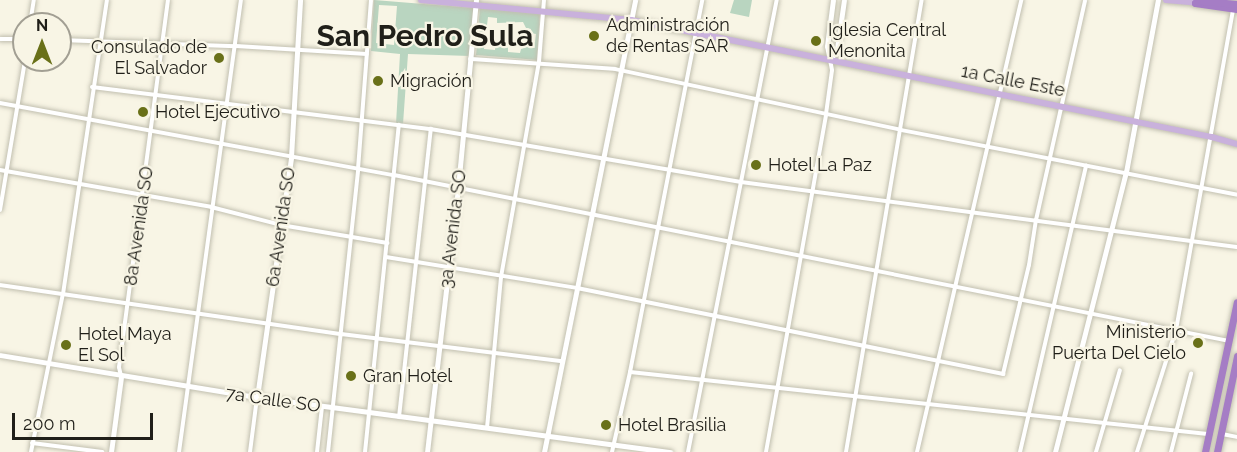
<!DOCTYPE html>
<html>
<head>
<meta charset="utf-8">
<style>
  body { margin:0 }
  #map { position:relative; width:1237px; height:452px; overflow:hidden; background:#f8f5e5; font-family:Raleway,sans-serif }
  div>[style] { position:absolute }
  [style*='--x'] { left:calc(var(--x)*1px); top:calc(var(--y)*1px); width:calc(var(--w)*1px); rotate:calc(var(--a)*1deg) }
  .green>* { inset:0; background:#b9d5c0 }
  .roads { filter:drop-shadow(0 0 2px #c1bfaf) drop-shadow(0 0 2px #c1bfaf) }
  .street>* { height:4px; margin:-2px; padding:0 2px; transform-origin:2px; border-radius:2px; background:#fff }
  .secondary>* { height:5px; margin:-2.5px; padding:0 2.5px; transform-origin:2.5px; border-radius:2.5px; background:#fff }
  .primary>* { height:6px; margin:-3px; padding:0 3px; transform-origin:3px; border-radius:3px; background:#c9b1dc }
  .highway>* { height:7px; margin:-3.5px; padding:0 3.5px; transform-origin:3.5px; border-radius:3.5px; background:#a57dc5 }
  .dots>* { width:16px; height:16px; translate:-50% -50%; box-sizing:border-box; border:3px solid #f8f5e5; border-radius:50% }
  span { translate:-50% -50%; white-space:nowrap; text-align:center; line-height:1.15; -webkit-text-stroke:4.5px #f8f5e5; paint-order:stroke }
  .poi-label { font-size:18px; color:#201f19 }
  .left { translate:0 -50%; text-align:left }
  .right { translate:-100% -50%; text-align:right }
  .street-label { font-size:18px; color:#201f19 }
  .town-label { font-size:30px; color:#201f19; font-weight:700 }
  .north { position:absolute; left:12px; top:12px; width:60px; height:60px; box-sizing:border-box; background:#f8f5e5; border:2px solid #a29f93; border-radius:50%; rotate:0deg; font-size:16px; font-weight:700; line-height:24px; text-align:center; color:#201f19 }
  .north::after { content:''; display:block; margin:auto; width:21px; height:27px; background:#697018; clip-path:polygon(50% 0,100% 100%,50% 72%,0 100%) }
  .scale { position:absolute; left:12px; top:413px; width:141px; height:27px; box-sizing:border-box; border:3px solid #201f19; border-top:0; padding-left:8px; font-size:18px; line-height:21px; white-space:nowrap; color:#201f19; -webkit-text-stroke:4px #f8f5e5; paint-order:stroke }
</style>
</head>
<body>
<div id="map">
  <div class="green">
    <i style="clip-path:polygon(evenodd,374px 0,473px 8px,470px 56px,408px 54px,403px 124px,396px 124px,400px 54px,371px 51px,374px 0,379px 5px,397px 6px,394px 45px,376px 43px,379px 5px)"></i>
    <i style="clip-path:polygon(734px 0,752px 0,749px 17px,730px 13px)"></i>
    <i style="clip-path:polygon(evenodd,480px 8px,540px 12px,537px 60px,476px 55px,480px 8px,488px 17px,497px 18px,497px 23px,523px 22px,526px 28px,531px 29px,530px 33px,536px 34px,535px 42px,529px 41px,529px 46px,521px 49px,520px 53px,508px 52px,508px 47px,495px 46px,495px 50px,484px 49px,488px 17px)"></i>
  </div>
  <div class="roads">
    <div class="street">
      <i style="--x:30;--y:24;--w:24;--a:-81"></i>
      <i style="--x:0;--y:39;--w:24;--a:0"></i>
      <i style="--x:60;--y:40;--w:176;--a:2"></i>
      <i style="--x:236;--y:46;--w:131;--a:3.5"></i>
      <i style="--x:470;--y:59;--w:145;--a:3.9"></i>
      <i style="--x:615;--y:69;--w:292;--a:12"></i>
      <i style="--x:901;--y:130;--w:342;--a:10.9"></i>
      <i style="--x:92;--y:87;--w:342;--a:7.1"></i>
      <i style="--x:431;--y:129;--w:314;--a:9.7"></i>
      <i style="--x:741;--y:182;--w:500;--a:7.47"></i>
      <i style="--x:0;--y:103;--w:401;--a:10.4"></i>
      <i style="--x:394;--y:175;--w:851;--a:11.24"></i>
      <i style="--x:0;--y:170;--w:214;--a:9.9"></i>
      <i style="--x:211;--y:207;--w:72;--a:14.4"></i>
      <i style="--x:281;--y:225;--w:108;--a:9.6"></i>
      <i style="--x:0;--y:210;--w:152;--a:-80.5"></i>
      <i style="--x:386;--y:257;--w:193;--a:9.2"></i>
      <i style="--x:577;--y:288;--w:435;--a:11.4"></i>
      <i style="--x:1003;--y:374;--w:112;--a:-76.6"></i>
      <i style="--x:1029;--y:265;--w:46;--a:-81.2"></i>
      <i style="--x:1036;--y:220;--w:225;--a:-77.4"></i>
      <i style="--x:0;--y:285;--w:345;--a:8.2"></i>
      <i style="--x:341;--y:334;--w:223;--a:7"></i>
      <i style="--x:630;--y:372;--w:581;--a:6.12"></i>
      <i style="--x:121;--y:376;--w:9;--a:-103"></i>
      <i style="--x:119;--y:367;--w:370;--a:-82.4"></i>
      <i style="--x:399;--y:417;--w:290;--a:-83.7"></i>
      <i style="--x:487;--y:428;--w:152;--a:-84.7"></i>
      <i style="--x:501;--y:277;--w:218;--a:-80"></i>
      <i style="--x:539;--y:62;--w:62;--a:-85.4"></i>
      <i style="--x:1222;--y:434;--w:15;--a:11"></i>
      <i style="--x:32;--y:443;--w:71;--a:7.3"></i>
      <i style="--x:31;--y:452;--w:161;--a:-78.6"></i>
      <i style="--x:63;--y:294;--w:297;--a:-81.5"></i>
      <i style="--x:179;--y:452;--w:456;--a:-82.2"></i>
      <i style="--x:250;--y:452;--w:55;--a:-82.7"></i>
      <i style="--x:317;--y:452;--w:45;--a:-83.7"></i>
      <i style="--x:328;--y:452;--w:285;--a:-83.9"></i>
      <i style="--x:358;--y:169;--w:169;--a:-85.6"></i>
      <i style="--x:365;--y:452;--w:329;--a:-84.1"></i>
      <i style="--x:612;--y:452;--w:82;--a:-77.3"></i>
      <i style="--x:630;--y:372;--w:379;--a:-79"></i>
      <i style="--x:688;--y:452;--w:461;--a:-78.9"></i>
      <i style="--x:766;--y:452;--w:343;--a:-79.9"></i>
      <i style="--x:826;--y:114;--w:44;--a:-82.2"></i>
      <i style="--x:832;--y:70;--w:10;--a:-101"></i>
      <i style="--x:846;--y:452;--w:458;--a:-80.5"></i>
      <i style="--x:917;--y:452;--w:464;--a:-77"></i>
      <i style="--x:1020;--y:452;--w:294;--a:-77"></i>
      <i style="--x:1096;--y:452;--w:85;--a:-73.7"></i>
      <i style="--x:1137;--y:452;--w:128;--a:-72.3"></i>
      <i style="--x:1176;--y:330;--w:326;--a:-79.9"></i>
      <i style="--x:1171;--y:452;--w:81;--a:-75.6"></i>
    </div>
    <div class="secondary">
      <i style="--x:830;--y:60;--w:13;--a:-58"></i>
      <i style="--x:837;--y:49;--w:49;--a:-81.9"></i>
      <i style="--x:830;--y:60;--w:14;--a:-102"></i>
      <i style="--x:827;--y:46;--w:46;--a:-82.6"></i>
      <i style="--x:0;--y:355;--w:260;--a:9.3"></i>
      <i style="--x:257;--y:397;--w:417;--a:7.6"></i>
      <i style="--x:257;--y:397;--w:242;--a:-81.9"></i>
      <i style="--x:291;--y:157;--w:157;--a:-86.7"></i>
      <i style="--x:111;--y:452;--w:76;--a:-82.4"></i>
      <i style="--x:427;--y:452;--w:267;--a:-83.3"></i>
      <i style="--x:458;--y:187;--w:188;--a:-84.5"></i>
      <i style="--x:544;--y:452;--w:461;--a:-78.6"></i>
      <i style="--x:1055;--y:452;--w:289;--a:-75.8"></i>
      <i style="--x:1126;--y:172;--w:175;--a:-79.5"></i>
    </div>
    <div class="primary">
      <i style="--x:421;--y:0;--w:211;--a:5.4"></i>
      <i style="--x:631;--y:20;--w:593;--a:11.39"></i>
      <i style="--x:1212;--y:137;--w:26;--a:16"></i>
      <i style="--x:1166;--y:0;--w:32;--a:5"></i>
    </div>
    <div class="highway">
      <i style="--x:1195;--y:3;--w:42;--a:8.1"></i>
      <i style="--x:1195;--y:3;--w:8;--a:-14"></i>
      <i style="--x:1203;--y:1;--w:34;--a:5"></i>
      <i style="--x:1205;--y:452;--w:153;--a:-78"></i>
      <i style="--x:1217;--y:452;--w:98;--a:-78.2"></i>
    </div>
  </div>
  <div class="dots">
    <i style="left:594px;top:36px;background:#697018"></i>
    <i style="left:816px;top:41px;background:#697018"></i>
    <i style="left:219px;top:58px;background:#697018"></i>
    <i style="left:378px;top:81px;background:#697018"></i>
    <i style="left:143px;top:112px;background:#697018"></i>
    <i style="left:756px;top:165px;background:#697018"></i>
    <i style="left:1198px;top:343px;background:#697018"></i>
    <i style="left:66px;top:345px;background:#697018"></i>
    <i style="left:351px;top:376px;background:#697018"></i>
    <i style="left:606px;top:425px;background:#697018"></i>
  </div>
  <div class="poi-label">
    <span class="left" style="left:606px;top:36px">Administración<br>de Rentas SAR</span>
    <span class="left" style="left:828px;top:41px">Iglesia Central<br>Menonita</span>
    <span class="right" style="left:207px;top:58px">Consulado de<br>El Salvador</span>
    <span class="left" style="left:390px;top:81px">Migración</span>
    <span class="left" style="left:155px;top:112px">Hotel Ejecutivo</span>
    <span class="left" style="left:768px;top:165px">Hotel La Paz</span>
    <span class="right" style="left:1186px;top:343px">Ministerio<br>Puerta Del Cielo</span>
    <span class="left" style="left:78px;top:345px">Hotel Maya<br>El Sol</span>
    <span class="left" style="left:363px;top:376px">Gran Hotel</span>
    <span class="left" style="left:618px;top:425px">Hotel Brasilia</span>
  </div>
  <div class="street-label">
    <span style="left:1013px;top:81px;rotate:11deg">1a Calle Este</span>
    <span style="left:139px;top:226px;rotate:-82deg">8a Avenida SO</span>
    <span style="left:281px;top:227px;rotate:-82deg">6a Avenida SO</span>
    <span style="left:453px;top:229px;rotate:-83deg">3a Avenida SO</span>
    <span style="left:273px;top:400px;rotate:8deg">7a Calle SO</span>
  </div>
  <div class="town-label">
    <span style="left:425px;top:36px">San Pedro Sula</span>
  </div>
  <div class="north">N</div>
  <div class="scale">200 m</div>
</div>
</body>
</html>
